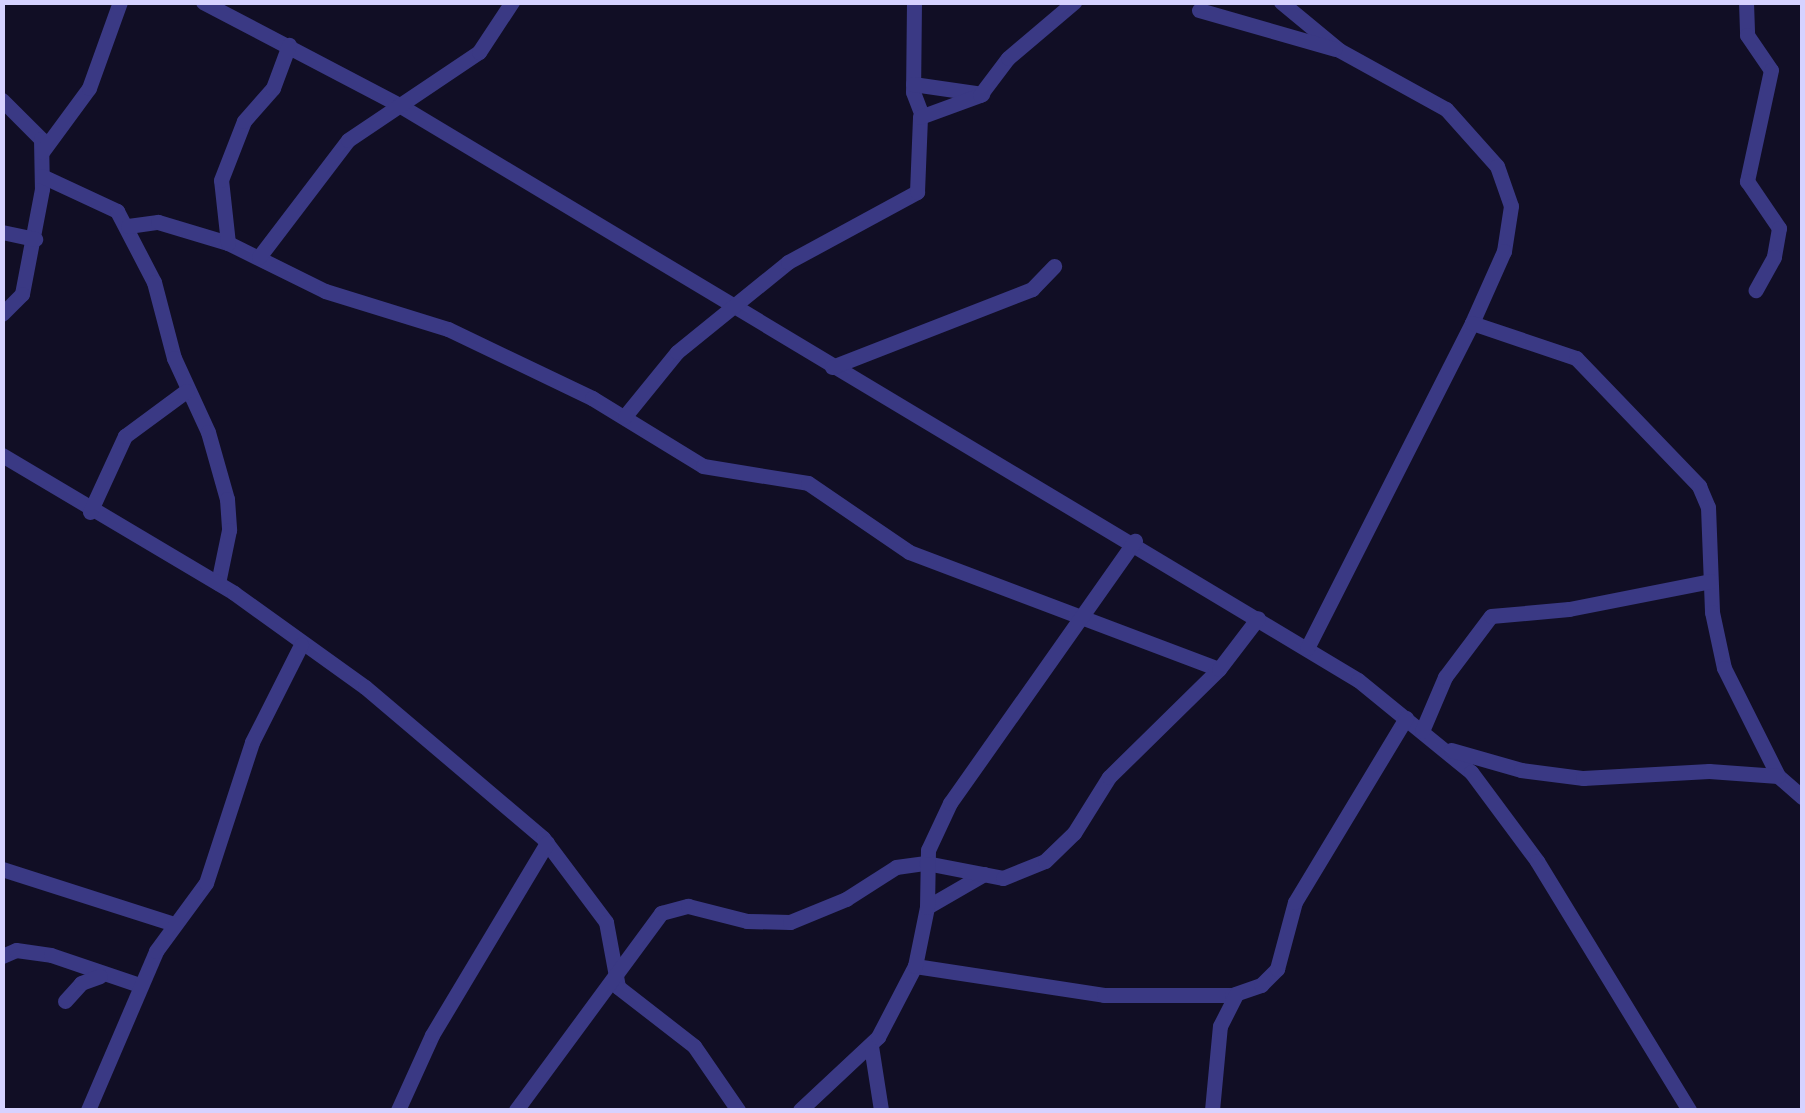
<!DOCTYPE html>
<html>
<head>
<meta charset="utf-8">
<style>
  body { margin:0 }
  #map { position:relative; width:1805px; height:1113px; overflow:hidden; background:#110e25; font-family:Helvetica,sans-serif }
  div>[style] { position:absolute }
  [style*='--x'] { left:calc(var(--x)*1px); top:calc(var(--y)*1px); width:calc(var(--w)*1px); rotate:calc(var(--a)*1deg) }
  .minor>* { height:15px; margin:-7.5px; padding:0 7.5px; transform-origin:7.5px; border-radius:7.5px; background:#3a3984 }
  span { translate:-50% -50%; white-space:nowrap; text-align:center; line-height:1.15; -webkit-text-stroke:8px #110e25; paint-order:stroke }
  .frame { position:absolute; inset:0; border:5px solid #d6d2ff; pointer-events:none }
</style>
</head>
<body>
<div id="map">
  <div class="minor">
    <i style="--x:203;--y:2;--w:221;--a:27.7"></i>
    <i style="--x:399;--y:105;--w:1118;--a:30.95"></i>
    <i style="--x:1358;--y:680;--w:146;--a:39.2"></i>
    <i style="--x:1471;--y:772;--w:111;--a:53.4"></i>
    <i style="--x:1537;--y:861;--w:292;--a:58.6"></i>
    <i style="--x:914;--y:2;--w:90;--a:90.6"></i>
    <i style="--x:913;--y:92;--w:25;--a:69"></i>
    <i style="--x:1281;--y:2;--w:75;--a:39.6"></i>
    <i style="--x:1339;--y:50;--w:122;--a:28.9"></i>
    <i style="--x:1446;--y:109;--w:76;--a:48.2"></i>
    <i style="--x:1497;--y:166;--w:42;--a:70.7"></i>
    <i style="--x:1511;--y:206;--w:46;--a:98.8"></i>
    <i style="--x:1504;--y:251;--w:79;--a:114"></i>
    <i style="--x:1472;--y:323;--w:364;--a:116.9"></i>
    <i style="--x:1746;--y:2;--w:33;--a:88"></i>
    <i style="--x:1747;--y:35;--w:42;--a:55.6"></i>
    <i style="--x:1771;--y:70;--w:114;--a:102.2"></i>
    <i style="--x:1747;--y:181;--w:57;--a:55.8"></i>
    <i style="--x:1779;--y:228;--w:29;--a:100"></i>
    <i style="--x:1774;--y:257;--w:38;--a:119"></i>
    <i style="--x:1199;--y:10;--w:141;--a:16"></i>
    <i style="--x:913;--y:84;--w:70;--a:8.2"></i>
    <i style="--x:2;--y:100;--w:55;--a:45"></i>
    <i style="--x:41;--y:139;--w:50;--a:88.9"></i>
    <i style="--x:42;--y:189;--w:107;--a:100.8"></i>
    <i style="--x:22;--y:294;--w:28;--a:135"></i>
    <i style="--x:42;--y:152;--w:79;--a:-53.7"></i>
    <i style="--x:89;--y:88;--w:91;--a:-70.2"></i>
    <i style="--x:42;--y:176;--w:83;--a:25"></i>
    <i style="--x:117;--y:211;--w:80;--a:62.5"></i>
    <i style="--x:154;--y:282;--w:79;--a:75.3"></i>
    <i style="--x:174;--y:358;--w:81;--a:65.3"></i>
    <i style="--x:208;--y:432;--w:70;--a:74.2"></i>
    <i style="--x:227;--y:499;--w:31;--a:86"></i>
    <i style="--x:229;--y:530;--w:54;--a:101.7"></i>
    <i style="--x:128;--y:226;--w:30;--a:-8"></i>
    <i style="--x:158;--y:222;--w:73;--a:16.7"></i>
    <i style="--x:228;--y:243;--w:108;--a:26.3"></i>
    <i style="--x:325;--y:291;--w:129;--a:17.2"></i>
    <i style="--x:448;--y:329;--w:160;--a:25.6"></i>
    <i style="--x:592;--y:398;--w:130;--a:31.5"></i>
    <i style="--x:703;--y:466;--w:106;--a:9.2"></i>
    <i style="--x:808;--y:483;--w:122;--a:34.3"></i>
    <i style="--x:909;--y:552;--w:331;--a:20.7"></i>
    <i style="--x:2;--y:232;--w:34;--a:12"></i>
    <i style="--x:228;--y:243;--w:63;--a:-96.3"></i>
    <i style="--x:221;--y:180;--w:63;--a:-68.7"></i>
    <i style="--x:244;--y:121;--w:44;--a:-48.7"></i>
    <i style="--x:273;--y:88;--w:46;--a:-69.6"></i>
    <i style="--x:259;--y:257;--w:147;--a:-52.7"></i>
    <i style="--x:348;--y:140;--w:158;--a:-33.9"></i>
    <i style="--x:479;--y:52;--w:60;--a:-56.6"></i>
    <i style="--x:1472;--y:323;--w:110;--a:18.6"></i>
    <i style="--x:1576;--y:358;--w:178;--a:46.1"></i>
    <i style="--x:1699;--y:486;--w:23;--a:67"></i>
    <i style="--x:1708;--y:507;--w:105;--a:87.8"></i>
    <i style="--x:1712;--y:612;--w:57;--a:77.9"></i>
    <i style="--x:1724;--y:668;--w:121;--a:63.4"></i>
    <i style="--x:1778;--y:776;--w:32;--a:41"></i>
    <i style="--x:832;--y:367;--w:215;--a:-21.3"></i>
    <i style="--x:1032;--y:289;--w:32;--a:-46"></i>
    <i style="--x:625;--y:416;--w:82;--a:-50.9"></i>
    <i style="--x:677;--y:352;--w:143;--a:-39"></i>
    <i style="--x:788;--y:262;--w:147;--a:-28.5"></i>
    <i style="--x:917;--y:192;--w:75;--a:-87.7"></i>
    <i style="--x:920;--y:117;--w:64;--a:-20.1"></i>
    <i style="--x:980;--y:95;--w:46;--a:-52.9"></i>
    <i style="--x:1008;--y:58;--w:87;--a:-40.3"></i>
    <i style="--x:2;--y:455;--w:270;--a:30.7"></i>
    <i style="--x:234;--y:593;--w:161;--a:35.7"></i>
    <i style="--x:365;--y:687;--w:233;--a:40.3"></i>
    <i style="--x:543;--y:838;--w:105;--a:53.1"></i>
    <i style="--x:606;--y:922;--w:66;--a:79.5"></i>
    <i style="--x:618;--y:987;--w:96;--a:37.8"></i>
    <i style="--x:694;--y:1046;--w:78;--a:55.5"></i>
    <i style="--x:90;--y:512;--w:84;--a:-65.3"></i>
    <i style="--x:125;--y:436;--w:76;--a:-36.4"></i>
    <i style="--x:1422;--y:731;--w:59;--a:-66.9"></i>
    <i style="--x:1445;--y:677;--w:76;--a:-53"></i>
    <i style="--x:1491;--y:616;--w:78;--a:-5.1"></i>
    <i style="--x:1569;--y:609;--w:144;--a:-11.2"></i>
    <i style="--x:1451;--y:750;--w:73;--a:15.9"></i>
    <i style="--x:1521;--y:770;--w:63;--a:7.4"></i>
    <i style="--x:1583;--y:778;--w:126;--a:-3.2"></i>
    <i style="--x:1709;--y:771;--w:69;--a:4.1"></i>
    <i style="--x:2;--y:869;--w:181;--a:17.7"></i>
    <i style="--x:927;--y:907;--w:66;--a:-30.1"></i>
    <i style="--x:2;--y:956;--w:15;--a:-23"></i>
    <i style="--x:16;--y:950;--w:35;--a:8"></i>
    <i style="--x:51;--y:955;--w:93;--a:18.8"></i>
    <i style="--x:915;--y:966;--w:191;--a:8.7"></i>
    <i style="--x:1104;--y:995;--w:128;--a:0"></i>
    <i style="--x:1232;--y:995;--w:31;--a:-19"></i>
    <i style="--x:1261;--y:985;--w:23;--a:-45"></i>
    <i style="--x:1277;--y:969;--w:69;--a:-75"></i>
    <i style="--x:1295;--y:902;--w:215;--a:-58.9"></i>
    <i style="--x:65;--y:1001;--w:24;--a:-48"></i>
    <i style="--x:81;--y:983;--w:20;--a:-20"></i>
    <i style="--x:871;--y:1046;--w:65;--a:81.1"></i>
    <i style="--x:88;--y:1110;--w:173;--a:-66.8"></i>
    <i style="--x:156;--y:951;--w:84;--a:-53.7"></i>
    <i style="--x:206;--y:883;--w:148;--a:-71.9"></i>
    <i style="--x:252;--y:742;--w:109;--a:-63.2"></i>
    <i style="--x:398;--y:1110;--w:82;--a:-65.6"></i>
    <i style="--x:432;--y:1035;--w:224;--a:-59.1"></i>
    <i style="--x:516;--y:1110;--w:245;--a:-53.6"></i>
    <i style="--x:661;--y:913;--w:28;--a:-15"></i>
    <i style="--x:688;--y:906;--w:61;--a:14.3"></i>
    <i style="--x:747;--y:921;--w:43;--a:1.3"></i>
    <i style="--x:790;--y:922;--w:61;--a:-22.3"></i>
    <i style="--x:846;--y:899;--w:59;--a:-32.6"></i>
    <i style="--x:896;--y:867;--w:30;--a:-8"></i>
    <i style="--x:926;--y:863;--w:78;--a:11"></i>
    <i style="--x:1003;--y:878;--w:45;--a:-22"></i>
    <i style="--x:1045;--y:861;--w:40;--a:-44"></i>
    <i style="--x:1074;--y:833;--w:66;--a:-58"></i>
    <i style="--x:1109;--y:777;--w:154;--a:-44.5"></i>
    <i style="--x:1219;--y:669;--w:64;--a:-52.6"></i>
    <i style="--x:800;--y:1110;--w:107;--a:-43.1"></i>
    <i style="--x:878;--y:1037;--w:80;--a:-62.5"></i>
    <i style="--x:915;--y:966;--w:60;--a:-78.5"></i>
    <i style="--x:927;--y:907;--w:57;--a:-89"></i>
    <i style="--x:928;--y:850;--w:52;--a:-64.9"></i>
    <i style="--x:950;--y:803;--w:321;--a:-54.8"></i>
    <i style="--x:1212;--y:1110;--w:84;--a:-84.6"></i>
    <i style="--x:1220;--y:1026;--w:36;--a:-63"></i>
  </div>
  <div class="frame"></div>
</div>
</body>
</html>
